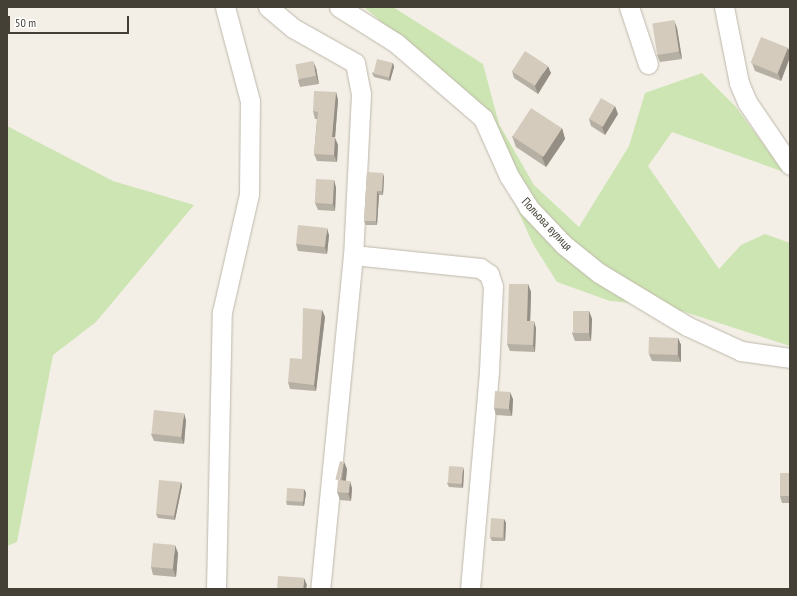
<!DOCTYPE html>
<html>
<head>
<meta charset="utf-8">
<style>
  body { margin:0 }
  #map { position:relative; width:797px; height:596px; overflow:hidden; background:#f3efe7; font-family:"PT Sans Narrow",sans-serif }
  div>[style] { position:absolute }
  [style*='--x'] { left:calc(var(--x)*1px); top:calc(var(--y)*1px); width:calc(var(--w)*1px); rotate:calc(var(--a)*1deg) }
  .green>* { inset:0; background:#cde5b2 }
  .roads { filter:drop-shadow(0 0 1px #beb7aa) drop-shadow(0 0 1px #beb7aa) }
  .minor>* { height:19px; margin:-9.5px; padding:0 9.5px; transform-origin:9.5px; border-radius:9.5px; background:#fff }
  .wall>* { inset:0; background:#b6afa3 }
  .shaded-wall>* { inset:0; background:#948e84 }
  .building>* { inset:0; background:#d4cbbd; transform-origin:0 0 }
  span { translate:-50% -50%; white-space:nowrap; text-align:center; line-height:1.15; -webkit-text-stroke:4px #fff; paint-order:stroke }
  .street-label { font-size:12px; color:#454036 }
  .frame { position:absolute; inset:0; border:8px solid #454036; pointer-events:none }
  .scale { position:absolute; left:8px; top:16px; width:121px; height:18px; box-sizing:border-box; border:2px solid #454036; border-top:0; padding-left:5px; font-size:12px; line-height:14px; white-space:nowrap; color:#454036; -webkit-text-stroke:3px #fff; paint-order:stroke }
</style>
</head>
<body>
<div id="map">
  <div class="green">
    <i style="clip-path:polygon(364px 7px,393px 7px,483px 64px,499px 124px,534px 185px,579px 227px,629px 146px,645px 93px,702px 73px,735px 106px,784px 172px,672px 132px,648px 166px,719px 269px,741px 245px,765px 234px,790px 243px,790px 346px,666px 306px,610px 301px,557px 282px,533px 244px,465px 93px)"></i>
    <i style="clip-path:polygon(7px 126px,113px 181px,194px 205px,96px 322px,53px 355px,17px 542px,7px 546px)"></i>
  </div>
  <div class="roads">
    <div class="minor">
      <i style="--x:268;--y:7;--w:33;--a:40"></i>
      <i style="--x:293;--y:28;--w:71;--a:29.4"></i>
      <i style="--x:355;--y:63;--w:32;--a:79"></i>
      <i style="--x:361;--y:94;--w:161;--a:92.8"></i>
      <i style="--x:353;--y:255;--w:336;--a:95.6"></i>
      <i style="--x:339;--y:7;--w:67;--a:32.3"></i>
      <i style="--x:396;--y:43;--w:115;--a:40.8"></i>
      <i style="--x:483;--y:118;--w:64;--a:65.9"></i>
      <i style="--x:509;--y:176;--w:36;--a:58"></i>
      <i style="--x:528;--y:207;--w:52;--a:46.5"></i>
      <i style="--x:564;--y:245;--w:45;--a:38.7"></i>
      <i style="--x:599;--y:273;--w:103;--a:31.1"></i>
      <i style="--x:687;--y:326;--w:60;--a:24.8"></i>
      <i style="--x:741;--y:351;--w:49;--a:8.1"></i>
      <i style="--x:629;--y:7;--w:60;--a:71.6"></i>
      <i style="--x:724;--y:7;--w:77;--a:78.8"></i>
      <i style="--x:739;--y:83;--w:21;--a:67"></i>
      <i style="--x:747;--y:102;--w:76;--a:55.7"></i>
      <i style="--x:353;--y:255;--w:128;--a:5.8"></i>
      <i style="--x:480;--y:268;--w:11;--a:34"></i>
      <i style="--x:489;--y:274;--w:13;--a:72"></i>
      <i style="--x:493;--y:286;--w:86;--a:92.7"></i>
      <i style="--x:489;--y:372;--w:218;--a:95"></i>
      <i style="--x:216;--y:589;--w:277;--a:-88.8"></i>
      <i style="--x:222;--y:312;--w:121;--a:-77.1"></i>
      <i style="--x:249;--y:194;--w:93;--a:-89.4"></i>
      <i style="--x:250;--y:101;--w:97;--a:-104.9"></i>
    </div>
  </div>
  <div class="wall">
    <i style="clip-path:polygon(677px 28px,682px 59px,660px 62px,657px 55px)"></i>
    <i style="clip-path:polygon(788px 48px,790px 53px,790px 57px,781px 81px,755px 71px,752px 63px)"></i>
    <i style="clip-path:polygon(393px 63px,394px 67px,390px 81px,374px 77px,372px 73px)"></i>
    <i style="clip-path:polygon(316px 68px,319px 84px,300px 87px,298px 80px)"></i>
    <i style="clip-path:polygon(512px 71px,551px 73px,538px 94px,514px 78px)"></i>
    <i style="clip-path:polygon(336px 92px,338px 100px,335px 138px,338px 145px,337px 162px,317px 161px,314px 154px,317px 119px,315px 119px,313px 111px)"></i>
    <i style="clip-path:polygon(618px 114px,605px 135px,591px 126px,589px 119px)"></i>
    <i style="clip-path:polygon(562px 128px,565px 139px,546px 167px,516px 147px,512px 136px)"></i>
    <i style="clip-path:polygon(367px 172px,384px 177px,383px 195px,379px 195px,377px 225px,366px 225px,364px 221px)"></i>
    <i style="clip-path:polygon(334px 180px,336px 188px,335px 211px,318px 210px,315px 203px)"></i>
    <i style="clip-path:polygon(329px 235px,327px 254px,298px 251px,296px 244px)"></i>
    <i style="clip-path:polygon(528px 284px,531px 292px,530px 321px,536px 328px,535px 352px,510px 351px,507px 344px)"></i>
    <i style="clip-path:polygon(322px 310px,325px 317px,316px 391px,290px 389px,288px 382px,302px 359px)"></i>
    <i style="clip-path:polygon(589px 311px,592px 319px,591px 341px,575px 341px,572px 333px)"></i>
    <i style="clip-path:polygon(678px 338px,681px 345px,681px 362px,652px 361px,649px 354px)"></i>
    <i style="clip-path:polygon(513px 399px,512px 416px,496px 415px,494px 408px)"></i>
    <i style="clip-path:polygon(186px 420px,184px 444px,154px 441px,151px 434px)"></i>
    <i style="clip-path:polygon(344px 462px,347px 469px,346px 481px,352px 488px,351px 501px,340px 500px,337px 492px)"></i>
    <i style="clip-path:polygon(464px 471px,463px 488px,449px 487px,447px 483px)"></i>
    <i style="clip-path:polygon(790px 473px,790px 503px,782px 503px,780px 496px)"></i>
    <i style="clip-path:polygon(181px 482px,182px 486px,175px 520px,158px 518px,156px 514px)"></i>
    <i style="clip-path:polygon(304px 489px,306px 493px,304px 506px,287px 505px,286px 501px)"></i>
    <i style="clip-path:polygon(504px 519px,506px 523px,505px 541px,492px 541px,490px 537px)"></i>
    <i style="clip-path:polygon(178px 553px,176px 577px,153px 575px,151px 567px)"></i>
  </div>
  <div class="shaded-wall">
    <i style="clip-path:polygon(674px 20px,677px 28px,682px 59px,679px 52px)"></i>
    <i style="clip-path:polygon(788px 48px,790px 53px,790px 57px,781px 81px,778px 73px)"></i>
    <i style="clip-path:polygon(313px 61px,316px 68px,319px 84px,316px 76px)"></i>
    <i style="clip-path:polygon(393px 63px,394px 67px,390px 81px,389px 78px)"></i>
    <i style="clip-path:polygon(548px 66px,551px 73px,538px 94px,535px 86px)"></i>
    <i style="clip-path:polygon(336px 92px,338px 100px,335px 138px,338px 145px,337px 162px,334px 155px,332px 137px)"></i>
    <i style="clip-path:polygon(615px 106px,618px 114px,605px 135px,602px 127px)"></i>
    <i style="clip-path:polygon(562px 128px,565px 139px,546px 167px,542px 157px)"></i>
    <i style="clip-path:polygon(383px 173px,384px 177px,383px 195px,382px 191px)"></i>
    <i style="clip-path:polygon(334px 180px,336px 188px,335px 211px,333px 204px)"></i>
    <i style="clip-path:polygon(377px 191px,379px 195px,377px 225px,376px 221px)"></i>
    <i style="clip-path:polygon(327px 228px,329px 235px,327px 254px,325px 247px)"></i>
    <i style="clip-path:polygon(528px 284px,531px 292px,530px 328px,527px 321px)"></i>
    <i style="clip-path:polygon(322px 310px,325px 317px,316px 391px,314px 385px)"></i>
    <i style="clip-path:polygon(589px 311px,592px 319px,591px 341px,589px 334px)"></i>
    <i style="clip-path:polygon(534px 321px,536px 328px,535px 352px,533px 345px)"></i>
    <i style="clip-path:polygon(678px 338px,681px 345px,681px 362px,678px 355px)"></i>
    <i style="clip-path:polygon(510px 392px,513px 399px,512px 416px,509px 408px)"></i>
    <i style="clip-path:polygon(184px 413px,186px 420px,184px 444px,181px 437px)"></i>
    <i style="clip-path:polygon(344px 462px,347px 469px,345px 487px,342px 480px)"></i>
    <i style="clip-path:polygon(463px 467px,464px 471px,463px 488px,461px 484px)"></i>
    <i style="clip-path:polygon(350px 481px,352px 488px,351px 501px,348px 493px)"></i>
    <i style="clip-path:polygon(181px 482px,182px 486px,175px 520px,174px 516px)"></i>
    <i style="clip-path:polygon(304px 489px,306px 493px,304px 506px,303px 503px)"></i>
    <i style="clip-path:polygon(504px 519px,506px 523px,505px 541px,504px 538px)"></i>
    <i style="clip-path:polygon(175px 545px,178px 553px,176px 577px,173px 569px)"></i>
    <i style="clip-path:polygon(304px 578px,307px 585px,306px 589px,303px 589px)"></i>
  </div>
  <div class="building">
    <i style="left:674px;top:20px;width:32px;height:22px;rotate:81deg"></i>
    <i style="left:761px;top:37px;width:29px;height:28px;rotate:22deg"></i>
    <i style="left:525px;top:51px;width:27px;height:24px;rotate:33deg"></i>
    <i style="left:377px;top:59px;width:16px;height:15px;rotate:14deg"></i>
    <i style="left:313px;top:61px;width:15px;height:18px;rotate:79deg"></i>
    <i style="clip-path:polygon(314px 91px,336px 92px,332px 137px,335px 137px,334px 155px,314px 154px,318px 112px,313px 111px)"></i>
    <i style="left:601px;top:98px;width:16px;height:24px;rotate:30deg"></i>
    <i style="left:531px;top:108px;width:37px;height:34px;rotate:33deg"></i>
    <i style="clip-path:polygon(367px 172px,383px 173px,382px 191px,377px 191px,376px 221px,364px 221px)"></i>
    <i style="left:316px;top:179px;width:18px;height:24px;rotate:3deg"></i>
    <i style="left:298px;top:225px;width:29px;height:19px;rotate:6deg"></i>
    <i style="clip-path:polygon(509px 284px,528px 284px,527px 321px,534px 321px,533px 345px,507px 344px)"></i>
    <i style="clip-path:polygon(303px 308px,322px 310px,314px 385px,288px 382px,290px 358px,302px 359px)"></i>
    <i style="left:573px;top:311px;width:16px;height:22px"></i>
    <i style="left:649px;top:337px;width:29px;height:17px;rotate:2deg"></i>
    <i style="left:495px;top:391px;width:15px;height:17px;rotate:4deg"></i>
    <i style="left:154px;top:410px;width:30px;height:24px;rotate:6deg"></i>
    <i style="left:340px;top:461px;width:4px;height:19px;rotate:14deg"></i>
    <i style="left:449px;top:466px;width:14px;height:17px;rotate:4deg"></i>
    <i style="left:780px;top:473px;width:10px;height:23px"></i>
    <i style="clip-path:polygon(159px 480px,181px 482px,174px 516px,156px 514px)"></i>
    <i style="left:338px;top:480px;width:12px;height:12px;rotate:5deg"></i>
    <i style="left:287px;top:488px;width:17px;height:13px;rotate:3deg"></i>
    <i style="left:491px;top:518px;width:13px;height:19px;rotate:4deg"></i>
    <i style="left:153px;top:543px;width:22px;height:24px;rotate:5deg"></i>
    <i style="left:278px;top:576px;width:26px;height:12px;rotate:4deg"></i>
  </div>
  <div class="street-label">
    <span style="left:547px;top:224px;rotate:47deg">Польова вулиця</span>
  </div>
  <div class="frame"></div>
  <div class="scale">50 m</div>
</div>
</body>
</html>
